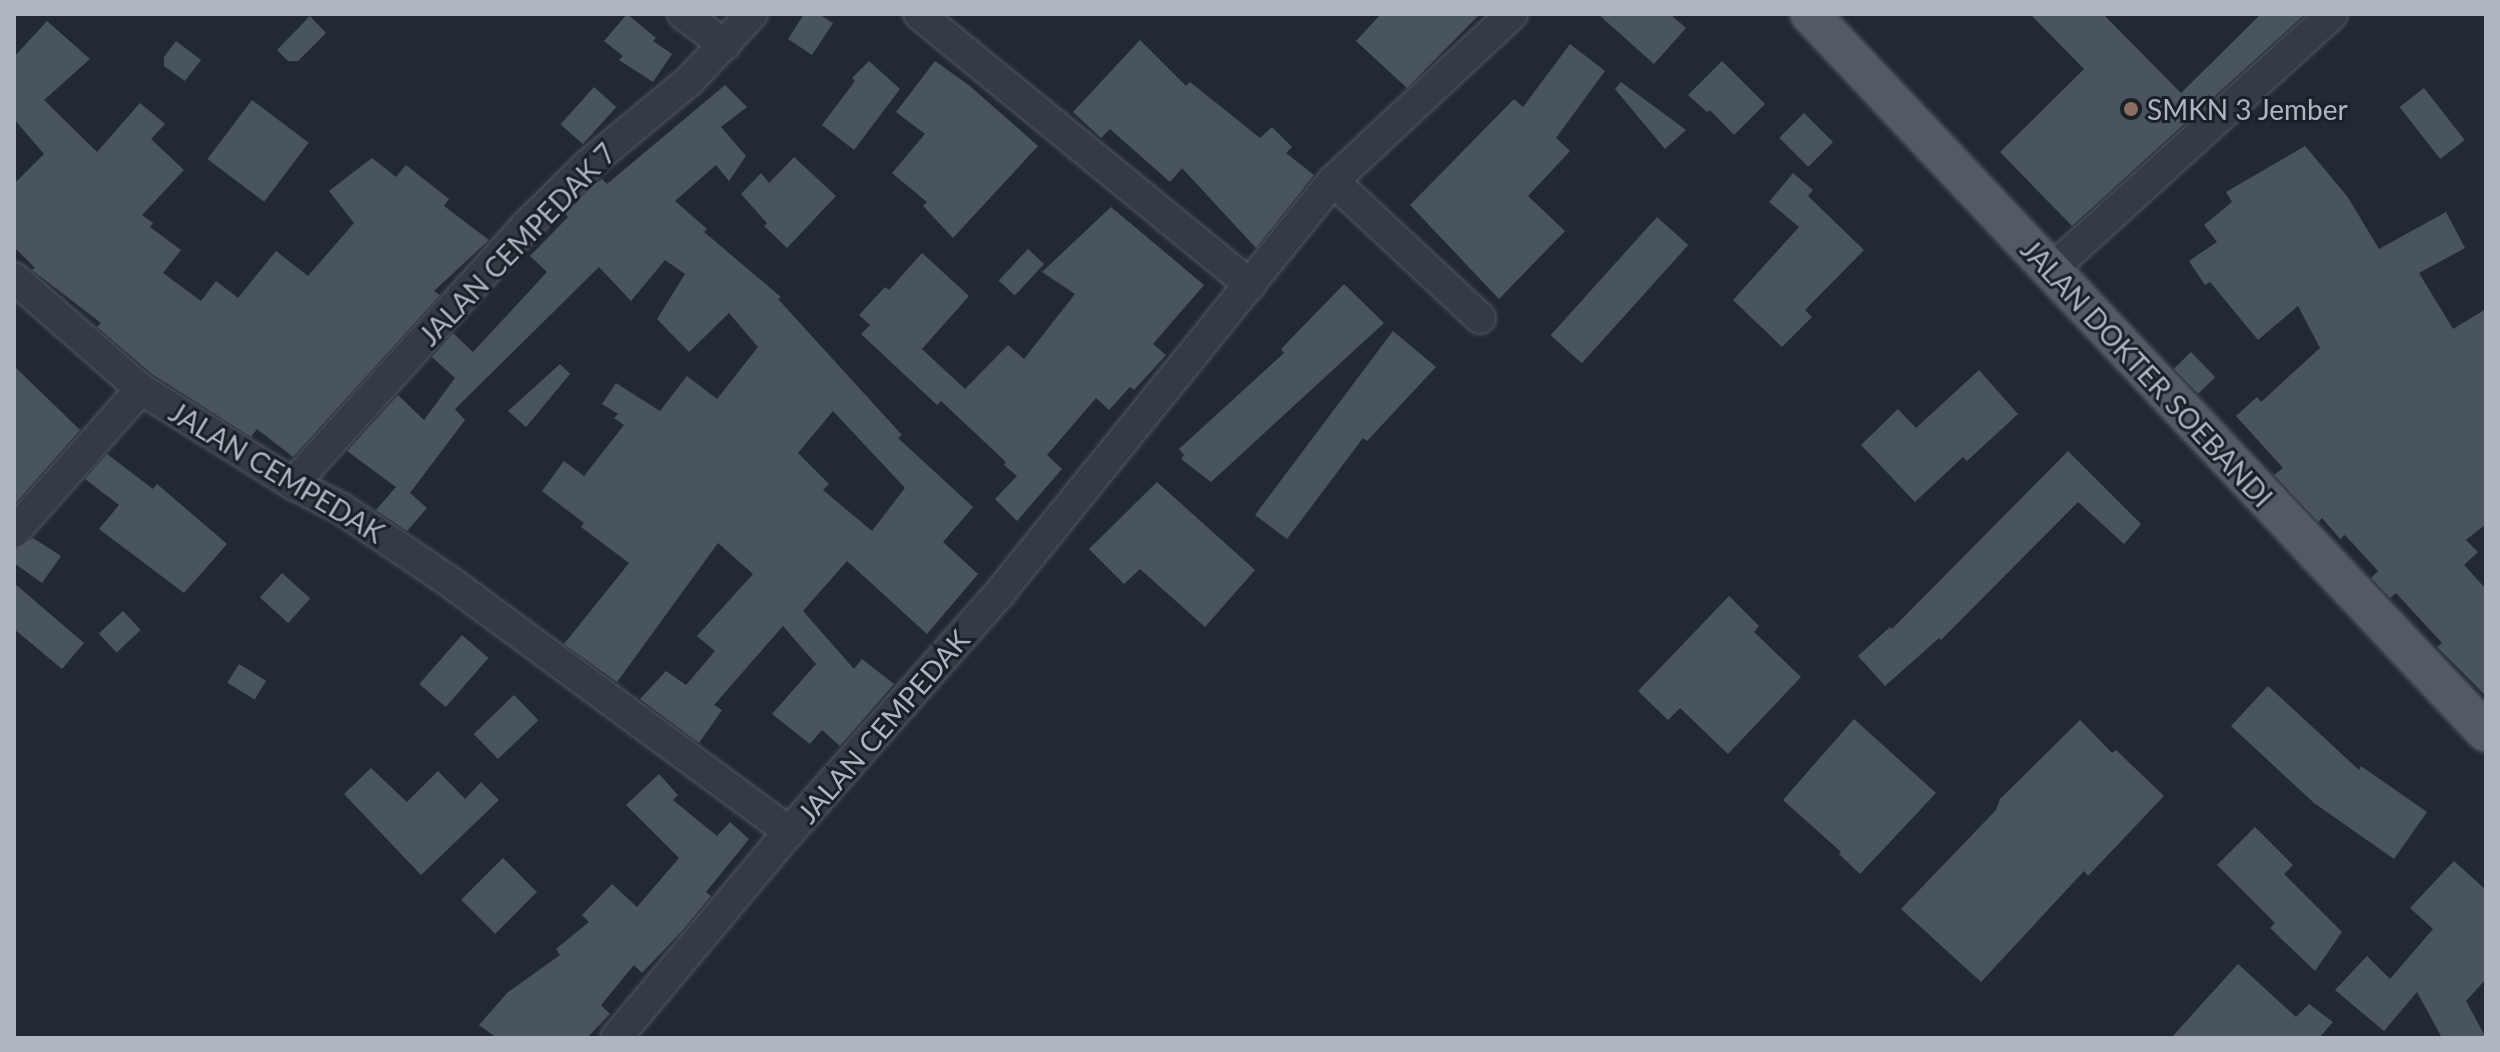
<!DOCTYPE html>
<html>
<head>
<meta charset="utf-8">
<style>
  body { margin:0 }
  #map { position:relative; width:2500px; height:1052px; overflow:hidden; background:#212a33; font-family:Lato,sans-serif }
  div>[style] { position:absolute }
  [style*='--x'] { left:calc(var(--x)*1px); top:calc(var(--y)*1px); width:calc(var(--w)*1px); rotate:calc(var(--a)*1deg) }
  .building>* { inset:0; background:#4a545f; transform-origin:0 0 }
  .roads { filter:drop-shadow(0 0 2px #525962) drop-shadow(0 0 2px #525962) }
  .minor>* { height:30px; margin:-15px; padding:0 15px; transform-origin:15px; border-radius:15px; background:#343b44 }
  .major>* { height:38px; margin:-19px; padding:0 19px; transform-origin:19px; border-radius:19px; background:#525a64 }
  .dots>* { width:22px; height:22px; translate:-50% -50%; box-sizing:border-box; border:4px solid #1a2028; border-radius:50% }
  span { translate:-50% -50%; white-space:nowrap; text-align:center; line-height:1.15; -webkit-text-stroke:6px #1a2028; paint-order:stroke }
  .poi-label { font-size:28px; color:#afb6c1 }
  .left { translate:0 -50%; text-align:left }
  .street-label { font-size:28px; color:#afb6c1 }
  .frame { position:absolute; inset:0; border:16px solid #afb6c1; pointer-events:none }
</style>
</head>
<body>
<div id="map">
  <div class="building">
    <i style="clip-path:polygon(627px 14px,656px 38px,653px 41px,672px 54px,653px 82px,619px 60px,623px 56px,604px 41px)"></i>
    <i style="clip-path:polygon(804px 14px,819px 14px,833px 23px,812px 55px,788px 39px)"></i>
    <i style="clip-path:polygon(1381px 14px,1480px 14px,1407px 88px,1356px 41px)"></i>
    <i style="clip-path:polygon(1598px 14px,1670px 14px,1686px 28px,1654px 64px)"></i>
    <i style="clip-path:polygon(2030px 14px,2103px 14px,2181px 93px,2261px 14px,2305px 14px,2072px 226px,2000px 152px,2084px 69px)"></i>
    <i style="clip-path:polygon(310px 16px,326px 33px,298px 61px,288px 61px,277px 50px)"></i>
    <i style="clip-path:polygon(47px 21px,90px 59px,44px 100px,97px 152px,140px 103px,165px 124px,151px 139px,184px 170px,142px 215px,153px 223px,150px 227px,181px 250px,163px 273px,201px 301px,216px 281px,238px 298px,276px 251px,308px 276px,354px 223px,329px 191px,372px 158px,396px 177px,406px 165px,449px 199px,444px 206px,489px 240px,434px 291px,440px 295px,293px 457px,257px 429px,251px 437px,152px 374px,97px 327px,101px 323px,32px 270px,35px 268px,14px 247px,14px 184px,44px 154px,14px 119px,14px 57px)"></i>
    <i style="clip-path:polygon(1140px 40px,1186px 86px,1190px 82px,1260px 138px,1272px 127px,1292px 147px,1286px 153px,1314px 175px,1256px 248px,1182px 168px,1170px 182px,1110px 129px,1101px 138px,1073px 112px)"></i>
    <i style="clip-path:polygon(176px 41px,201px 60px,185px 81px,164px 66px,164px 57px)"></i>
    <i style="clip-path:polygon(1570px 44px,1605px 71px,1556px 138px,1570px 151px,1528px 196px,1565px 231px,1499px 299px,1410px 205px,1514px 99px,1523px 107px)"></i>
    <i style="clip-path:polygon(869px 61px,900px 89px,854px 150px,822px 125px,855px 81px,852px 78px)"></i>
    <i style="clip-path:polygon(935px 61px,970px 86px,1038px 146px,953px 238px,923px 206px,927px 202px,892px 173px,925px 134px,896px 112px)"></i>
    <i style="clip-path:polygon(1722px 61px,1765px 104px,1734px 135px,1710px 110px,1707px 112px,1688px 95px)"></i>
    <i style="clip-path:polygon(1621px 82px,1686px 130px,1665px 149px,1615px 89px)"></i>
    <i style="clip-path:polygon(evenodd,725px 85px,747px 107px,721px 127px,746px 156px,729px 181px,716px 165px,675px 201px,707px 229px,704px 232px,781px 297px,778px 299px,902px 435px,898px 438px,973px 507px,943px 542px,978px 574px,927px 634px,847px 561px,803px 611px,854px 669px,862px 659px,894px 684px,840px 746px,822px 730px,810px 744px,772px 714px,816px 664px,783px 626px,714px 705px,722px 710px,699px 743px,640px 699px,666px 671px,686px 685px,715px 651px,697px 636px,753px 574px,718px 543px,617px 682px,564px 644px,629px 563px,581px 527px,584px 523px,542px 491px,564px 461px,584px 476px,624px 425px,614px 418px,618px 414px,602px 404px,616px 383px,660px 411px,687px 376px,717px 399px,758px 347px,729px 313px,689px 352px,657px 319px,685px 274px,665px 260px,631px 301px,599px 267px,455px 409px,465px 420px,410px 493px,427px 508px,407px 531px,376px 510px,396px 487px,347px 451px,398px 395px,424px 420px,455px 378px,432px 357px,453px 333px,473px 352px,547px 272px,530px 256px,568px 217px,565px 213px,592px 186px,602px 179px,607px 184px,725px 85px,833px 411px,905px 488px,872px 531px,823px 490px,829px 484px,798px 453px,833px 411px)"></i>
    <i style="left:594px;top:87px;width:30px;height:50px;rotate:42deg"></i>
    <i style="left:2424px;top:88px;width:66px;height:31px;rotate:52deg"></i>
    <i style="left:252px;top:100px;width:71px;height:74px;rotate:37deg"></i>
    <i style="left:1804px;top:113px;width:41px;height:35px;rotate:45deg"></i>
    <i style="clip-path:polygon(2305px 146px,2347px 196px,2379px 249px,2446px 212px,2465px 248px,2419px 273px,2453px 329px,2486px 309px,2486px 524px,2466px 540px,2478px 552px,2464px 565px,2486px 589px,2486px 696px,2437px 647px,2442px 643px,2396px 593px,2390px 598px,2371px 578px,2378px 571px,2345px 535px,2340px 539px,2322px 518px,2318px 522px,2274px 475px,2283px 468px,2236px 416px,2257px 397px,2261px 402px,2320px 348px,2298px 306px,2258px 340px,2210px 282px,2205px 285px,2189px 261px,2217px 242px,2204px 225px,2232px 202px,2226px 192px)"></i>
    <i style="clip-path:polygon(794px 157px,836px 196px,787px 248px,764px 226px,767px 223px,741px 194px,761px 173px,769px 183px)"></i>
    <i style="clip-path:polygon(1793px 173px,1813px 190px,1808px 196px,1864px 250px,1805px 310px,1812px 317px,1782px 347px,1733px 300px,1799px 227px,1769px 202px)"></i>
    <i style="clip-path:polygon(1111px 207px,1204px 285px,1153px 344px,1166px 355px,1134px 390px,1130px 387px,1109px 410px,1096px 398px,1047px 455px,1062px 469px,1017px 521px,995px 499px,1017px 476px,1004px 465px,1006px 462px,941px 401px,937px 405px,861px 334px,870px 325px,859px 315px,885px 287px,889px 290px,922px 253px,969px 296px,922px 349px,965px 389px,1008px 345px,1024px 359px,1075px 294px,1042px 272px)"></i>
    <i style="left:1657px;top:217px;width:42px;height:159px;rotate:42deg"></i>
    <i style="left:1028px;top:249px;width:22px;height:43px;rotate:43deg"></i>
    <i style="clip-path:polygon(1344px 284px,1384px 323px,1211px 482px,1181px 459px,1184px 455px,1179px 449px,1284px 353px,1281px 349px)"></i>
    <i style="clip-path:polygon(1393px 331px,1436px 367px,1367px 441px,1363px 438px,1287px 539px,1255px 515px)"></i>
    <i style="left:2191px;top:352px;width:35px;height:24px;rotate:46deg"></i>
    <i style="clip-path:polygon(560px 364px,570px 374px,526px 427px,508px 411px)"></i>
    <i style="clip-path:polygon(14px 366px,80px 430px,14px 505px)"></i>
    <i style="clip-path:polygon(1979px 370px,2018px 414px,1967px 461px,1963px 457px,1915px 502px,1861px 445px,1898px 409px,1916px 428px)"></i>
    <i style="clip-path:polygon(2068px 451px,2141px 524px,2124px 544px,2078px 502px,1941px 640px,1939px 638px,1885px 686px,1858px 656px,1890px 627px,1892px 629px)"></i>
    <i style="clip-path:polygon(107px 454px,153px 489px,157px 484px,227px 544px,184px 593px,99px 529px,119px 505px,85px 479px)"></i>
    <i style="clip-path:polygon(1157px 482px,1255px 570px,1205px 627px,1140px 569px,1124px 584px,1089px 549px)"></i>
    <i style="clip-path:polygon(33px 538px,61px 556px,42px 583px,14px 563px,14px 550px)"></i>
    <i style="left:282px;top:573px;width:38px;height:33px;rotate:42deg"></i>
    <i style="clip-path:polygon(14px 583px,84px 643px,62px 669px,14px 629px)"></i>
    <i style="clip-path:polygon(1729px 596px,1759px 626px,1754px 632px,1801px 677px,1728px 754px,1680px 708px,1668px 720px,1638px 691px)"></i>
    <i style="left:123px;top:611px;width:26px;height:33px;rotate:47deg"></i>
    <i style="left:462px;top:635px;width:35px;height:65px;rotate:41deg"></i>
    <i style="left:239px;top:664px;width:32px;height:22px;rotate:32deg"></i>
    <i style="clip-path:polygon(2268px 686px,2359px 770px,2361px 766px,2427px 812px,2394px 859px,2314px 803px,2231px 726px)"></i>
    <i style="left:514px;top:695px;width:35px;height:56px;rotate:46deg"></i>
    <i style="clip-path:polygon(1854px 719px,1936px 793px,1860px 874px,1839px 854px,1841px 852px,1783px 800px)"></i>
    <i style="clip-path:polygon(2080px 720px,2112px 753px,2116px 750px,2164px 796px,2088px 876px,2084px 871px,1981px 982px,1901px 909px,1996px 810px,2000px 799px)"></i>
    <i style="clip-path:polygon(371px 768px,407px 802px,438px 771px,465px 799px,481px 782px,499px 800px,421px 875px,344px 794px)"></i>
    <i style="clip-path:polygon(659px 774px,678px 795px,673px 800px,717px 836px,730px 822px,749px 839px,706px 892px,711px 896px,681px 932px,642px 973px,634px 965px,601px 1005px,610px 1014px,587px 1038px,497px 1038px,479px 1025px,507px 993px,560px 955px,556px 949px,589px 922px,582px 915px,612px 884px,637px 907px,679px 858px,626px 805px)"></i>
    <i style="clip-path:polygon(2255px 827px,2293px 865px,2284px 874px,2342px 932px,2315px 971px,2270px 928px,2275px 923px,2217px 865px)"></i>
    <i style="left:503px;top:858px;width:48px;height:59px;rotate:45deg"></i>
    <i style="clip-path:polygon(2454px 861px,2486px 890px,2486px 979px,2466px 1001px,2486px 1038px,2442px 1038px,2417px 992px,2384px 1031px,2335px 990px,2367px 956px,2390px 979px,2433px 929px,2410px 908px)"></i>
    <i style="clip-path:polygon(2238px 964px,2296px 1017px,2309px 1004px,2333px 1022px,2319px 1038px,2171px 1038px)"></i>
  </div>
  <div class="roads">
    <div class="minor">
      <i style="--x:683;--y:14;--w:52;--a:36.4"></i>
      <i style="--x:919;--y:14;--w:428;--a:39.3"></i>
      <i style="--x:1333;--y:181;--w:201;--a:43"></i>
      <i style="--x:2051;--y:270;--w:380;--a:-42.3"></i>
      <i style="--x:14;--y:278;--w:169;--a:41.2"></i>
      <i style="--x:141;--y:389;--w:179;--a:32"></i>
      <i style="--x:293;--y:484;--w:55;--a:27"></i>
      <i style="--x:342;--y:509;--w:134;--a:34"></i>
      <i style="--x:453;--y:584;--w:418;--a:36.4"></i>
      <i style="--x:293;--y:484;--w:348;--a:-47.9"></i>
      <i style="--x:526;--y:226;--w:88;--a:-44.5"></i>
      <i style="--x:589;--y:164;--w:130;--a:-39.7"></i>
      <i style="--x:689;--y:81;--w:92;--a:-46.8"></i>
      <i style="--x:14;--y:532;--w:191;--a:-48.4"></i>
      <i style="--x:616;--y:1038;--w:269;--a:-50"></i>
      <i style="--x:789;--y:832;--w:322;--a:-48.6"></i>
      <i style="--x:1002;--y:590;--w:526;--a:-51.02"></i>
      <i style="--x:1333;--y:181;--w:245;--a:-43"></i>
    </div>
    <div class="major">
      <i style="--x:1810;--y:14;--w:986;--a:46.73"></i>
    </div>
  </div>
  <div class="dots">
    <i style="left:2131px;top:109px;background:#8d6e63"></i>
  </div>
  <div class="poi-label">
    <span class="left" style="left:2147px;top:109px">SMKN 3 Jember</span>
  </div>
  <div class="street-label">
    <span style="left:517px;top:244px;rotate:-46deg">JALAN CEMPEDAK 7</span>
    <span style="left:2147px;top:373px;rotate:47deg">JALAN DOKTER SOEBANDI</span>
    <span style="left:277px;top:472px;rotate:31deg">JALAN CEMPEDAK</span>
    <span style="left:883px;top:726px;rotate:-49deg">JALAN CEMPEDAK</span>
  </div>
  <div class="frame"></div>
</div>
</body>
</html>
